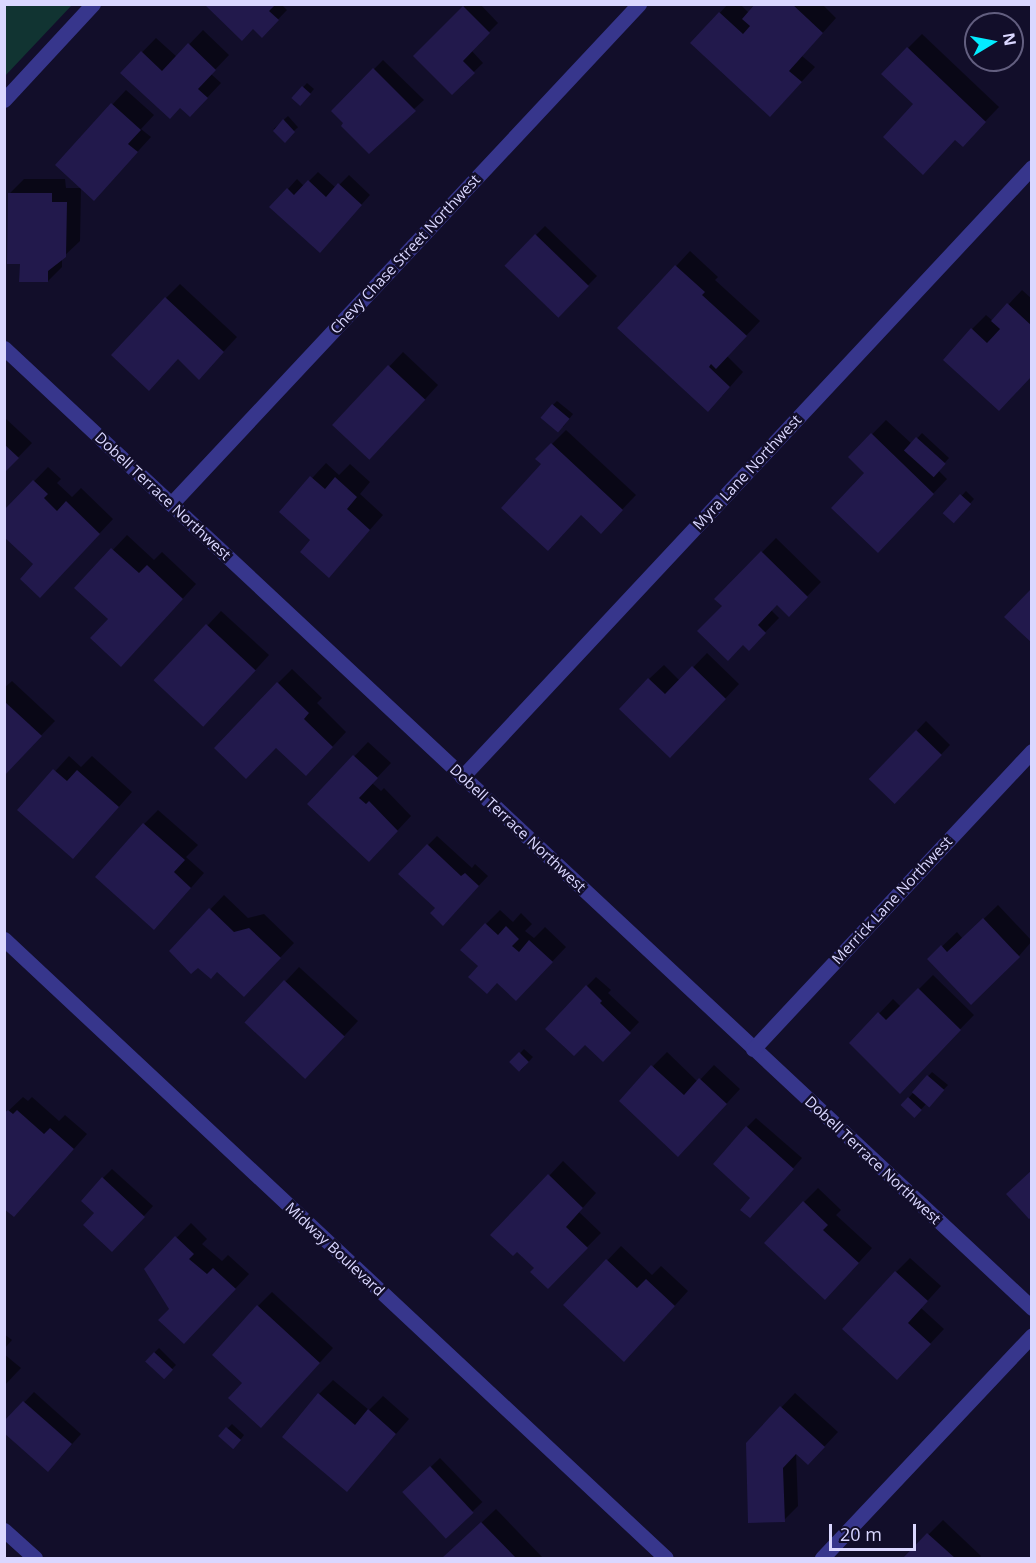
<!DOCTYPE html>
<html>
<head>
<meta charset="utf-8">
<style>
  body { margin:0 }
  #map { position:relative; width:1036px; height:1563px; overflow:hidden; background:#120e2a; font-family:"Open Sans",sans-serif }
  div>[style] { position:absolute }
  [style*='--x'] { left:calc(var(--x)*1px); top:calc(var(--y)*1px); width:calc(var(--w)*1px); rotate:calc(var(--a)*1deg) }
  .green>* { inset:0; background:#113432 }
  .shadow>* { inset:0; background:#0007; transform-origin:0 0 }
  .building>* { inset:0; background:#22194c; transform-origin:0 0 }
  .minor>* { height:15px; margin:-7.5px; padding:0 7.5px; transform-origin:7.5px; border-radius:7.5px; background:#37368c }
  span { translate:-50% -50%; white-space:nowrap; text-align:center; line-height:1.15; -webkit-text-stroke:5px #120e2a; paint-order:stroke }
  .street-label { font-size:15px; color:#dad7ff }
  .frame { position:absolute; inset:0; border:6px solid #dad7ff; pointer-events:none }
  .north { position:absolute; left:964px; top:12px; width:60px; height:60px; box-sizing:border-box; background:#120e2a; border:2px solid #625e7f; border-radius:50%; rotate:80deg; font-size:16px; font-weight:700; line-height:24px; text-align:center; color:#dad7ff }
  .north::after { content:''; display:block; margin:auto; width:21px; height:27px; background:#03ecff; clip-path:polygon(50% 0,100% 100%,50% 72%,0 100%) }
  .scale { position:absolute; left:829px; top:1524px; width:87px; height:27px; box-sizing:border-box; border:3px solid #dad7ff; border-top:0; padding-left:8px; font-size:18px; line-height:21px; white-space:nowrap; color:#dad7ff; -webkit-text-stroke:4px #120e2a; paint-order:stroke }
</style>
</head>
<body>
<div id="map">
  <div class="green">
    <i style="clip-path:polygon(5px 5px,72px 5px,5px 76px,4px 5px)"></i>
  </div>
  <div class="shadow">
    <i style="clip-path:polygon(206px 4px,281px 4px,287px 10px,262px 36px,253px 27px)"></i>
    <i style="clip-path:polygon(466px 4px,480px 4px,498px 23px,471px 50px,483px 63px,452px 93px,415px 56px)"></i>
    <i style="clip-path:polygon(728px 4px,740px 4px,749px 13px,757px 4px,822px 4px,836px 18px,802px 56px,815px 67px,784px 101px,692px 43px)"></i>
    <i style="clip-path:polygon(203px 30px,229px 55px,211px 74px,221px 83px,204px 101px,181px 106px,122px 73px,156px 38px,177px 57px)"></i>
    <i style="clip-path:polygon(922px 34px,999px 107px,977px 130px,908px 48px)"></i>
    <i style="clip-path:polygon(383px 60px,424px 100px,414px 109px,345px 123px,333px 111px)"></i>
    <i style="clip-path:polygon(307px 83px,314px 89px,305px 100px,293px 98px)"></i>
    <i style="clip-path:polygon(126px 90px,154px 115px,141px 129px,151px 137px,108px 184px,57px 164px)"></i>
    <i style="left:288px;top:116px;width:15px;height:19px;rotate:48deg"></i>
    <i style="clip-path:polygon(318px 172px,336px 188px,349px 175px,370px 195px,329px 241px,288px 189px,297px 179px,304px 186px)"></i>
    <i style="clip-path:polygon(24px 179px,65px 179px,66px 188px,81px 188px,80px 241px,62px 258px,62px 267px,48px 281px,21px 263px,10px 193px)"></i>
    <i style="clip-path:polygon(545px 226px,597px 276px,558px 316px,536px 235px)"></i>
    <i style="clip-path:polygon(690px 251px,718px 277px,715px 280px,760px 321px,727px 356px,743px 372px,722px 396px,619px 328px)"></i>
    <i style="clip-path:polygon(180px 284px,237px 337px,213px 363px,178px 358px,166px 298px)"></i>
    <i style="clip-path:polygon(1022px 290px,1032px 299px,1032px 375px,1013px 395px,972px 329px,986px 315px,993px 321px)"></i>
    <i style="clip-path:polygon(403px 352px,438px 385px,384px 444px,334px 425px)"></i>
    <i style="clip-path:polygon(557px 401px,573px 414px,563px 427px,553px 405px)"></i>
    <i style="clip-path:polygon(4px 417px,32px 443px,4px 472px)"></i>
    <i style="clip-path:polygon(886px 420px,912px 444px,922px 433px,949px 458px,938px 470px,947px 479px,892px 537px,867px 473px,850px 457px)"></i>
    <i style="clip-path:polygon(566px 430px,636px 495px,615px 517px,543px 464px,552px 444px)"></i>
    <i style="clip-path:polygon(326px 463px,339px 475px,350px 464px,370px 482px,360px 494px,383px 515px,329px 576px,313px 540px,281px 512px)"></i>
    <i style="clip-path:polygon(48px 467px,61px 479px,57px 483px,72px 497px,81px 488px,113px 519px,54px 582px,36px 564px,4px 512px)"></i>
    <i style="clip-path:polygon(966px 491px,974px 499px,958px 517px,945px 514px)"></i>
    <i style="clip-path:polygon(127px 535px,154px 560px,162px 552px,196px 584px,135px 651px,110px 619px,77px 588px)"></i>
    <i style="clip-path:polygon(776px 538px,821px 582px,789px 615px,777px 603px,771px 610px,779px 618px,749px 649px,724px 606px,716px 599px)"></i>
    <i style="clip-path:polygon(221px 611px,269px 655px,218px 711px,156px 681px)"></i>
    <i style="clip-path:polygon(707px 653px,739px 684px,684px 742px,649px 679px,664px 665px,680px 681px)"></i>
    <i style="clip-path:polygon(292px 669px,322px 698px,317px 703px,346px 732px,320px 760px,278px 683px)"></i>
    <i style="clip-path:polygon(12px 681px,55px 721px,4px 774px,4px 688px)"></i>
    <i style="clip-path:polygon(926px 721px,950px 745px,905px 793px,871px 779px)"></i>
    <i style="clip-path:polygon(368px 742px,391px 763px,372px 783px,381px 791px,384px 788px,411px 816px,383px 846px,309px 804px)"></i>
    <i style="clip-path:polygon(69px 756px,81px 767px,92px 756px,132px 792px,87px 843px,20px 810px)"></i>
    <i style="clip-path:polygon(158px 810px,198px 845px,186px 857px,204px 873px,168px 914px,144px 824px)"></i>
    <i style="clip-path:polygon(437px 836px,472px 868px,475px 864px,488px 876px,452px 914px,437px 908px,428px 845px)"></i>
    <i style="clip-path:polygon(224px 895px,248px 918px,264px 914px,294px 943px,258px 981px,198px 966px,171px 951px)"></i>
    <i style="clip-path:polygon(998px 905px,1032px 941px,1019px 956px,929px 959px,957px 932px,963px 939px)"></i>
    <i style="clip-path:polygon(500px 910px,513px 922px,521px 913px,532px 924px,525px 931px,534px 938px,545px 927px,566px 947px,530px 985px,480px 966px,486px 924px)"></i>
    <i style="clip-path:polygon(299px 967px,358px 1021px,320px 1062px,247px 1023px)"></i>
    <i style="clip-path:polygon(933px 975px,974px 1015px,900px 1091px,851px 1043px,893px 999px,901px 1007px)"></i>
    <i style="clip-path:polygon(596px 977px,611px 990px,608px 993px,639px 1022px,603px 1060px,587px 986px)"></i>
    <i style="left:524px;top:1049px;width:12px;height:18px;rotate:42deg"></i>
    <i style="clip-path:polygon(667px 1052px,698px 1082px,714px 1065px,740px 1089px,692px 1141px,653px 1066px)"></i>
    <i style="clip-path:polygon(932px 1072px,948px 1085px,929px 1105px,927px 1103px,914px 1117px,902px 1105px)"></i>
    <i style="clip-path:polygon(23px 1097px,28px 1101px,32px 1097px,59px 1121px,65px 1115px,87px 1134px,28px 1201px,4px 1115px)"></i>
    <i style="clip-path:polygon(756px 1118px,802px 1158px,759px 1207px,752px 1198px,747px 1127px)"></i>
    <i style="clip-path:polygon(563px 1161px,596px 1193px,579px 1212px,601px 1233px,548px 1287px,536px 1268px,549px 1176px)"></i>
    <i style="clip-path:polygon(112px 1169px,153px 1206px,121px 1241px,96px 1213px,103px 1178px)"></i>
    <i style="clip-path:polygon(818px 1188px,841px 1210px,836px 1215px,872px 1248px,839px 1284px,804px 1202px)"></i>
    <i style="clip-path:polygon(191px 1223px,207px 1239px,202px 1244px,222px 1261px,228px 1255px,249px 1274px,198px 1328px,171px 1309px,146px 1269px)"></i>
    <i style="clip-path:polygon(621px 1246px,652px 1275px,661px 1266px,688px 1291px,638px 1346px,565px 1305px)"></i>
    <i style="clip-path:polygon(910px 1258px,941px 1286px,921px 1308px,944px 1329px,911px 1364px,896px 1272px)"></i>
    <i style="clip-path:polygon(272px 1292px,333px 1348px,275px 1412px,258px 1306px)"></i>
    <i style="clip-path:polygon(4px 1334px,12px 1340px,4px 1349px)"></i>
    <i style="left:159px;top:1348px;width:24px;height:18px;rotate:45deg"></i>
    <i style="clip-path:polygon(4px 1354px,21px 1368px,4px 1386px)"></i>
    <i style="clip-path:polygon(333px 1380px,369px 1410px,383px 1396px,409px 1419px,347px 1490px,319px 1394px)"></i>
    <i style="clip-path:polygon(34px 1392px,81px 1434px,57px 1461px,4px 1424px)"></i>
    <i style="clip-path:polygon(795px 1393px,838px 1432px,822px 1449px,796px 1452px,798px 1506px,784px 1520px,747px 1444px)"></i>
    <i style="clip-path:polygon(232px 1424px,244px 1435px,238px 1443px,220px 1436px)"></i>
    <i style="left:440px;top:1458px;width:61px;height:50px;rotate:46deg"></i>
    <i style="clip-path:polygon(496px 1509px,543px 1558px,444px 1558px)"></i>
    <i style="clip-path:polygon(943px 1520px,981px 1556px,979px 1558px,905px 1558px)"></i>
  </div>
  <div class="building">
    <i style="clip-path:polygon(204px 4px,276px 4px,269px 11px,279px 20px,262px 38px,253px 29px,242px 41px)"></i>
    <i style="clip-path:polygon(755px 4px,792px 4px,823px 33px,789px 71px,802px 82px,770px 117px,690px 43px,719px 12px,743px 34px,750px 26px,742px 19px)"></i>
    <i style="clip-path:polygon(463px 6px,490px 33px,463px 61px,475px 73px,452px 95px,413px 56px)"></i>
    <i style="clip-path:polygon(188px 43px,216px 70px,198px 89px,208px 98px,190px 117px,180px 108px,170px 119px,120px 73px,141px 51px,162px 71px)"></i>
    <i style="clip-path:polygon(907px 47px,986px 122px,963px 147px,955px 140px,923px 175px,883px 137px,913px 104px,881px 74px)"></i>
    <i style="clip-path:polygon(373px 68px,416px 111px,369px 154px,341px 126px,343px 123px,331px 111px)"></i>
    <i style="left:302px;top:86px;width:12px;height:16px;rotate:42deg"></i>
    <i style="clip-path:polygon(111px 103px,141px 130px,128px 144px,138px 152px,94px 201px,55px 165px)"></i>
    <i style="clip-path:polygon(283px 119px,295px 132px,285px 143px,273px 131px)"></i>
    <i style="clip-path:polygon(308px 180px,326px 197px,338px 183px,362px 205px,320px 253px,269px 207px,287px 188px,294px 195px)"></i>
    <i style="clip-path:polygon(8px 193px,52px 193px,52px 202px,67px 202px,66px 257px,48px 271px,48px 282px,19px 282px,20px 264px,7px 264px)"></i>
    <i style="left:535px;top:234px;width:75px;height:44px;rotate:44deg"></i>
    <i style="clip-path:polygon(675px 265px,705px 292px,702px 295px,747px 336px,716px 369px,711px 364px,709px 367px,730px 387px,708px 412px,617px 328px)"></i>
    <i style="clip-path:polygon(165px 297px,224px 352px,199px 380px,178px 359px,149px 391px,111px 355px)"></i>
    <i style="clip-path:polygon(1007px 303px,1032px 326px,1032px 376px,999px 411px,943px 360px,971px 328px,987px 343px,1000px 329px,991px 321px)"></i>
    <i style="left:388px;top:365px;width:51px;height:82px;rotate:43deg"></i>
    <i style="left:552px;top:404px;width:23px;height:18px;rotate:40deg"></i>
    <i style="clip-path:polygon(871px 433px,934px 494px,878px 553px,831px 508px,864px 473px,848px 457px)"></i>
    <i style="left:916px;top:437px;width:40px;height:18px;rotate:42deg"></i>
    <i style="clip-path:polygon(551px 443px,623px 510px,601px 534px,581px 515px,548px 551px,501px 508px,541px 464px,535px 459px)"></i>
    <i style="clip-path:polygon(4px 444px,19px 458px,4px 473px)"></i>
    <i style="clip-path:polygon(310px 476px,325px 489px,335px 477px,357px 497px,347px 509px,370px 530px,329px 578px,300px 552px,310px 540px,279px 512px)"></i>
    <i style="clip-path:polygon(33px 480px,48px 494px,44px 498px,57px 511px,66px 501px,100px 534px,40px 598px,20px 579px,33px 564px,4px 537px,4px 510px)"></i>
    <i style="left:960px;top:494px;width:15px;height:26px;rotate:42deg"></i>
    <i style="clip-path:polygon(111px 548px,139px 573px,147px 565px,183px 599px,121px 667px,90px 638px,108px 619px,74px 588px)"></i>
    <i style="clip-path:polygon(761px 551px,808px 597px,789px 617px,777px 605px,758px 625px,766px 633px,749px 651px,743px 645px,728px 661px,697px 631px,722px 606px,714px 599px)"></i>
    <i style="clip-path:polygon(1032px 588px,1032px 643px,1004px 617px)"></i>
    <i style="left:206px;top:624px;width:68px;height:77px;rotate:43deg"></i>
    <i style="clip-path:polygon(692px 666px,726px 699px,670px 758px,619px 709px,648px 678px,665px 694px)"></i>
    <i style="clip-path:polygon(277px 682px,309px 713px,304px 719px,333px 747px,306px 776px,276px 748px,246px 779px,214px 748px)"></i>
    <i style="clip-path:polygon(4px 701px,42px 736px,4px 776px)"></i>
    <i style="left:916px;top:730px;width:36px;height:68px;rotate:44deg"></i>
    <i style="clip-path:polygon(353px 755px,378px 778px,359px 798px,366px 804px,369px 801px,398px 831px,369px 862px,307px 804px)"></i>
    <i style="clip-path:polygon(53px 769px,67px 781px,77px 770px,119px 807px,73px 859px,17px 810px)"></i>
    <i style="clip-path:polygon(143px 823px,185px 860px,174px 872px,191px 888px,154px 930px,95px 877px)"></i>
    <i style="clip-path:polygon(427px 844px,461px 876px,465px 873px,479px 886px,443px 926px,430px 913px,435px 908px,398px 874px)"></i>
    <i style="clip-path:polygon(209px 908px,234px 932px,249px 928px,281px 958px,244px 997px,217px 972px,211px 979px,198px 968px,191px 974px,169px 951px)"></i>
    <i style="clip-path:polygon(983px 918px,1020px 957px,971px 1005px,927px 959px,941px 945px,947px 952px)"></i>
    <i style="clip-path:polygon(485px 923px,498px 935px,506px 926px,519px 939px,512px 946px,519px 952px,529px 940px,553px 962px,516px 1001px,497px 983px,487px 994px,468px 977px,478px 966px,460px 950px)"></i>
    <i style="left:284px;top:980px;width:83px;height:58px;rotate:43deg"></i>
    <i style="clip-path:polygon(586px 985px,602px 1001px,600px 1003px,631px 1033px,603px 1062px,585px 1045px,574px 1056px,545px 1029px)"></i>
    <i style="clip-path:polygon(918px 988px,961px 1030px,900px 1094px,849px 1043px,878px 1012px,886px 1020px)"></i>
    <i style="left:519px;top:1052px;width:14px;height:14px;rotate:45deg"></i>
    <i style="clip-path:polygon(651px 1065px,684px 1095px,699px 1078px,727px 1104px,678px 1157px,619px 1101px)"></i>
    <i style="left:927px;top:1075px;width:23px;height:23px;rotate:41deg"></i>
    <i style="left:908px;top:1097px;width:19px;height:11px;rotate:43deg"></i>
    <i style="clip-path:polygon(8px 1110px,13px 1114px,17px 1110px,44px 1134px,50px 1128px,74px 1149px,14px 1217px,4px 1209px,4px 1113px)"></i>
    <i style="clip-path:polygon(746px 1126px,794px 1169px,750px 1218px,740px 1210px,750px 1198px,713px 1164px)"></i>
    <i style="clip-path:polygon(1032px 1170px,1032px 1217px,1029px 1219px,1006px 1194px)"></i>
    <i style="clip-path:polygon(548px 1174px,583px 1208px,566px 1227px,588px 1248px,548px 1289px,530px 1272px,534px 1268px,517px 1252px,513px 1256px,490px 1235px)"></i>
    <i style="clip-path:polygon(102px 1177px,145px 1217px,112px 1252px,83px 1225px,94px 1213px,81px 1201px)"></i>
    <i style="clip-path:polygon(803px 1201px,828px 1225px,823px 1230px,859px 1263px,825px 1300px,764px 1243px)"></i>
    <i style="clip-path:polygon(175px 1236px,194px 1254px,189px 1259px,207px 1274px,213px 1268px,236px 1289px,184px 1344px,158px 1320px,169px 1309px,144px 1269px)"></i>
    <i style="clip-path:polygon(606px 1259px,637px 1288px,646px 1279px,675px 1306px,624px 1362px,563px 1305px)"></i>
    <i style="clip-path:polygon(895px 1271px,928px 1301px,908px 1323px,931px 1344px,897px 1380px,842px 1329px)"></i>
    <i style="clip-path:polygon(257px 1305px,320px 1363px,261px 1428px,228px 1398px,242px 1383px,212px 1355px)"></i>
    <i style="left:154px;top:1352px;width:26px;height:13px;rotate:43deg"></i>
    <i style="clip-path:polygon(318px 1393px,355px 1425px,368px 1409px,396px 1434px,347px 1492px,282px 1437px)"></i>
    <i style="clip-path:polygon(23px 1401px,72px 1444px,48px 1472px,4px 1433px,4px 1421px)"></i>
    <i style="clip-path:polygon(780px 1406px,825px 1447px,808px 1465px,796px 1454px,783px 1468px,785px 1522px,748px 1523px,746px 1443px)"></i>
    <i style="left:226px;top:1427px;width:20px;height:12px;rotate:41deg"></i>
    <i style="left:430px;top:1466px;width:64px;height:38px;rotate:47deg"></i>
    <i style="clip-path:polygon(481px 1522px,516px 1558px,442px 1558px)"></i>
    <i style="clip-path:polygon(927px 1533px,955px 1558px,903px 1558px)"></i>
  </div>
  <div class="minor">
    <i style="--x:4;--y:100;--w:131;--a:-47.2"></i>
    <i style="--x:4;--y:348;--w:1407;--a:43.04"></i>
    <i style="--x:171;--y:504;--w:685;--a:-46.89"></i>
    <i style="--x:462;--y:777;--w:835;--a:-46.94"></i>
    <i style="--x:4;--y:939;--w:906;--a:43.08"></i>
    <i style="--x:753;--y:1049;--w:408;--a:-46.9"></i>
    <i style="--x:4;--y:1530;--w:42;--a:42.1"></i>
    <i style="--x:822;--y:1558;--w:306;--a:-46.7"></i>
  </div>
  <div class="street-label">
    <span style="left:405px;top:254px;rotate:-47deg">Chevy Chase Street Northwest</span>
    <span style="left:747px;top:472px;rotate:-47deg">Myra Lane Northwest</span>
    <span style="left:163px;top:496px;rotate:43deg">Dobell Terrace Northwest</span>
    <span style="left:518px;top:828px;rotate:43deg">Dobell Terrace Northwest</span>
    <span style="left:892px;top:900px;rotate:-47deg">Merrick Lane Northwest</span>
    <span style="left:873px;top:1160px;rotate:43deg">Dobell Terrace Northwest</span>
    <span style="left:335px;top:1249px;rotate:43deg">Midway Boulevard</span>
  </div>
  <div class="frame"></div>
  <div class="north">N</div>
  <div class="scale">20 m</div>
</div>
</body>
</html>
